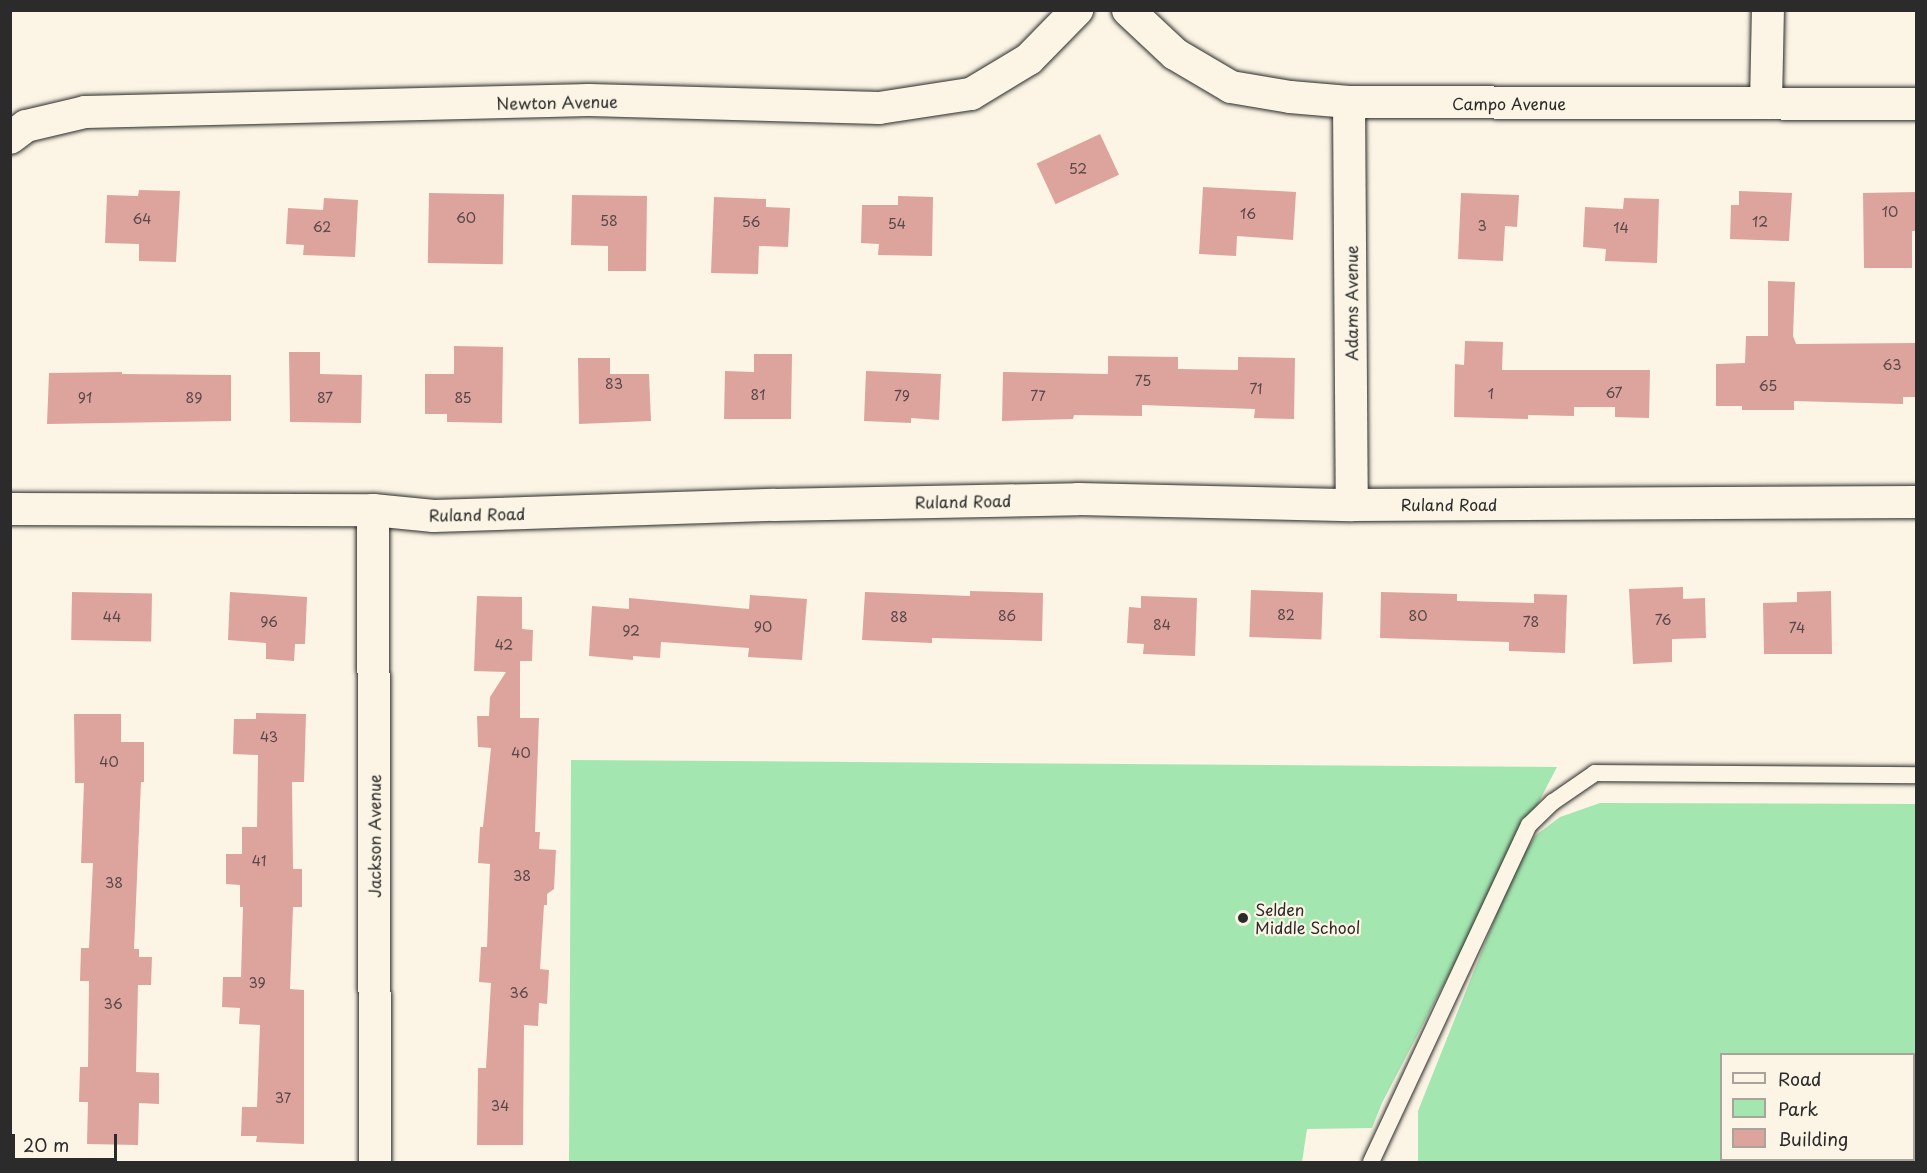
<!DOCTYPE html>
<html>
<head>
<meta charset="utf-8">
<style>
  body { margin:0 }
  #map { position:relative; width:1927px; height:1173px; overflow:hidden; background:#fcf5e5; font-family:"Playpen Sans",sans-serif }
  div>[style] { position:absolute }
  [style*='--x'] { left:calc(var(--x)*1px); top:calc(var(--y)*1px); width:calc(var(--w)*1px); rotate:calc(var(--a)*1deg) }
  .green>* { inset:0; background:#a4e6b0 }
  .building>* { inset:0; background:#dda39d; transform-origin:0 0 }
  .roads { filter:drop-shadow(0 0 2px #2b2b2b) drop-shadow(0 0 2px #2b2b2b) }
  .service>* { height:16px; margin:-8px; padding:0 8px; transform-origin:8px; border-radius:8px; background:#fcf5e5 }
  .minor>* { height:32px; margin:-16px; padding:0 16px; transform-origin:16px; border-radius:16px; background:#fcf5e5 }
  .dots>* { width:16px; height:16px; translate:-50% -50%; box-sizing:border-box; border:3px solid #fcf5e5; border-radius:50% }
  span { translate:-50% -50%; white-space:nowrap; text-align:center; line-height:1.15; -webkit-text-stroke:4.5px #fcf5e5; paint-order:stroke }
  .number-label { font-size:14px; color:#584948 }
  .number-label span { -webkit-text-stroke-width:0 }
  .street-label { font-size:16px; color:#2b2b2b }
  .poi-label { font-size:16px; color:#2b2b2b }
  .left { translate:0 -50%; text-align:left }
  .frame { position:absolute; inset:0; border:12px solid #2b2b2b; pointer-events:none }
  .legend { position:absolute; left:1720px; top:1053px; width:195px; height:108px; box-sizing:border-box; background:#fcf5e5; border:2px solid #a8a49b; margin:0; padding:8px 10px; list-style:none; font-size:18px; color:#2b2b2b }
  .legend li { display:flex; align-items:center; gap:12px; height:30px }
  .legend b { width:30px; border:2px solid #a8a49b }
  .scale { position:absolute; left:12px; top:1134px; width:105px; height:27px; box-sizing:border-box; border:3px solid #2b2b2b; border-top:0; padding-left:8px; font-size:18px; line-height:21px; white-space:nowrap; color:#2b2b2b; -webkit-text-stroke:4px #fcf5e5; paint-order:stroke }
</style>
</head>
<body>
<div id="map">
  <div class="green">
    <i style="clip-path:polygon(571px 760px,1557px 767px,1382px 1103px,1372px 1128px,1307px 1129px,1302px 1162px,569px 1162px)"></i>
    <i style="clip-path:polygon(evenodd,1600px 803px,1916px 804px,1916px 1162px,1418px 1162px,1418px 1111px,1517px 863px,1536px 835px,1560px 817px,1600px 803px,1722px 1054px,1914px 1054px,1914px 1160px,1722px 1160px,1722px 1054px)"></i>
  </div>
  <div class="building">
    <i style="left:1100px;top:134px;width:45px;height:70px;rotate:65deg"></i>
    <i style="clip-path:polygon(1203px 187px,1296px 192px,1293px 240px,1237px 236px,1236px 256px,1199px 254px)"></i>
    <i style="clip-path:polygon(139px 190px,180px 191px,176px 262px,139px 261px,139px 244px,105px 243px,107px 195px,138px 196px)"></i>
    <i style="clip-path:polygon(1739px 191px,1792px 193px,1789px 241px,1730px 239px,1731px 205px,1739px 205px)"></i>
    <i style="clip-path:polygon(1917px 192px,1917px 231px,1912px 231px,1912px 268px,1864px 268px,1863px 193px)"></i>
    <i style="left:429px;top:193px;width:75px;height:70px;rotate:1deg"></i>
    <i style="clip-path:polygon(1461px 193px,1519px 195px,1517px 227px,1505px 226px,1503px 261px,1458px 259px)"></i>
    <i style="clip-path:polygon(572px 195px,647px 196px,646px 271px,608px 271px,608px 246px,571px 245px)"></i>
    <i style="clip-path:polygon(898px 196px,933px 197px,932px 256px,878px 255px,879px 244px,861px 243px,862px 205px,898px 205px)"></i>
    <i style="clip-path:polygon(714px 197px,766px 199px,766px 207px,790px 208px,788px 247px,759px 246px,758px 274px,711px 273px)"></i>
    <i style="clip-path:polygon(324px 198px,358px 200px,355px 257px,303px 255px,304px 245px,286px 244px,288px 208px,323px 210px)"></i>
    <i style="clip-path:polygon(1624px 198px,1659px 199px,1657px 263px,1605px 261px,1606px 249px,1583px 247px,1585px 207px,1623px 209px)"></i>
    <i style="clip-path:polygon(1768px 281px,1795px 282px,1793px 336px,1796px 344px,1917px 343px,1917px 397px,1903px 397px,1903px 404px,1794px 401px,1794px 410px,1742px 410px,1742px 406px,1716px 406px,1716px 364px,1745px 363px,1746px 336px,1768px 336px)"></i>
    <i style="clip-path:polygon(1465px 341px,1503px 342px,1502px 370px,1650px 370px,1649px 418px,1615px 417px,1615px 407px,1574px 407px,1574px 416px,1528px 415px,1528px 419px,1454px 417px,1455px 364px,1464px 365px)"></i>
    <i style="clip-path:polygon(454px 346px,503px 347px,502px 423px,447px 422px,447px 414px,425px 414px,425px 374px,454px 374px)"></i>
    <i style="clip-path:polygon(289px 352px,320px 352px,320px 374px,362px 375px,361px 423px,290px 422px)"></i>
    <i style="clip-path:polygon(754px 354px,792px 354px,791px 419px,724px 419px,725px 371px,754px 372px)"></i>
    <i style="clip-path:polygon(1108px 356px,1178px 357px,1178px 369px,1238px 370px,1238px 357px,1295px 358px,1294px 419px,1254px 418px,1255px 409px,1142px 405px,1142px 416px,1074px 415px,1073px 419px,1002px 421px,1003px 372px,1108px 374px)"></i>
    <i style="clip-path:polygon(578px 358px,610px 358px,610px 374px,649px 374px,651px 421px,579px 424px)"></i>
    <i style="clip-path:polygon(866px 371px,941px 374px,939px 420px,911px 418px,911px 423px,864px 421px)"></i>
    <i style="clip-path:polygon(122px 372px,122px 374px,231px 375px,231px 421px,47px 424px,49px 373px)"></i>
    <i style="clip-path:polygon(1683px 587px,1683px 599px,1705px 598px,1706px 638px,1672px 639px,1672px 662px,1633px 664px,1629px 589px)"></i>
    <i style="left:1251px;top:590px;width:72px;height:47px;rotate:2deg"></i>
    <i style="clip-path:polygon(970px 591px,1043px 593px,1042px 641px,932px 638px,932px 643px,862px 640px,865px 592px,970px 596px)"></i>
    <i style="clip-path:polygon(1831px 591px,1832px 654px,1764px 654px,1763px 603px,1797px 602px,1797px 592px)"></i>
    <i style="left:72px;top:592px;width:80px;height:48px;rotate:1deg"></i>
    <i style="clip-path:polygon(230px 592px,307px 597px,305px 644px,295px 644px,294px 661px,266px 659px,266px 643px,228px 640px)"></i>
    <i style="clip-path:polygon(1381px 592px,1457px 594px,1457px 601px,1534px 603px,1534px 594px,1567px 595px,1565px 653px,1509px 651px,1509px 642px,1380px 638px)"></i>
    <i style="clip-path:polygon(750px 595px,807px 599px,802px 660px,748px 657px,749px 648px,661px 642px,660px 658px,633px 656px,633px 660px,589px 656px,592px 606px,629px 609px,629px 598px,749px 609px)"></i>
    <i style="clip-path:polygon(477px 596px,522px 597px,522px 629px,533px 630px,532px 661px,520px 661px,520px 718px,539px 718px,535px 832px,540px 832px,539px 849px,556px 850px,554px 889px,547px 894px,547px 905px,544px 905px,540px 969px,549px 970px,547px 1004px,539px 1003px,538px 1026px,524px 1025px,523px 1145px,477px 1145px,478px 1068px,486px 1068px,491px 983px,479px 982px,481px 947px,487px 947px,490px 864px,478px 863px,480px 827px,483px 827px,491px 748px,478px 747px,477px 716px,489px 716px,490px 697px,506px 672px,474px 671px)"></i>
    <i style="clip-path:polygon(1141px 596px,1197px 598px,1195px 656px,1143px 654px,1144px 644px,1127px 643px,1129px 607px,1141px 608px)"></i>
    <i style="clip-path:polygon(256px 713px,306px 714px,304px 782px,292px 782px,293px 869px,302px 869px,302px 907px,293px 907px,290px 989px,304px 990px,304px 1144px,256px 1142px,257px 1136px,241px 1136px,242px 1107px,257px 1107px,260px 1025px,239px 1024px,240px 1008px,222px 1007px,223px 977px,241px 977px,243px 907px,240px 907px,240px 885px,226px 884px,226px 854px,242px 854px,242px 827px,257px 827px,258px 755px,233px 754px,234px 719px,256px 719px)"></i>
    <i style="clip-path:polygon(74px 714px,121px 714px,121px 742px,144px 742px,144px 782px,141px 782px,134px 949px,139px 949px,139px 957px,152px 957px,151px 985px,138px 985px,136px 1072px,159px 1073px,159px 1104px,139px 1103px,138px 1145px,87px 1144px,88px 1102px,79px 1102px,80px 1067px,88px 1067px,89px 981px,80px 981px,81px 948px,89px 948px,93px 863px,81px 863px,84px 783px,75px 783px)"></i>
  </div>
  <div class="roads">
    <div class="service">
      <i style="--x:1371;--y:1162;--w:372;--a:-64.9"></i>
      <i style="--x:1529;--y:825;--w:33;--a:-44"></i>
      <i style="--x:1553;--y:802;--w:51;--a:-34.6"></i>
      <i style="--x:1595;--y:773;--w:321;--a:0.4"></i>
    </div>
    <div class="minor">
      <i style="--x:1128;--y:10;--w:64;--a:43.1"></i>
      <i style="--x:1175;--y:54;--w:65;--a:30.5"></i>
      <i style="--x:1231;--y:87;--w:60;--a:9.6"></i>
      <i style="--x:1290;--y:97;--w:59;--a:4.8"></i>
      <i style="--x:1349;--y:102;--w:567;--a:0.2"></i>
      <i style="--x:1349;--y:102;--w:403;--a:89.6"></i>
      <i style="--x:1766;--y:103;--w:93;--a:-88.8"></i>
      <i style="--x:10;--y:138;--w:20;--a:-37"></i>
      <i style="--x:26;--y:126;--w:61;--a:-13.3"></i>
      <i style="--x:85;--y:112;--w:504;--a:-1.36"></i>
      <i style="--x:589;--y:100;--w:290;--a:1.6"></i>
      <i style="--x:879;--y:108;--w:93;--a:-8.7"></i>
      <i style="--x:971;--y:94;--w:68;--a:-31.1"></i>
      <i style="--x:1029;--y:59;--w:69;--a:-45.6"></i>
      <i style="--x:10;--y:509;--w:363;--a:0.2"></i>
      <i style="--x:373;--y:510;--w:61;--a:5.6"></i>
      <i style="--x:434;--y:516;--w:340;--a:-1.9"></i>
      <i style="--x:774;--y:505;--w:304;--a:-1.1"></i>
      <i style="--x:1078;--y:499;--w:274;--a:1.3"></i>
      <i style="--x:1352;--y:505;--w:564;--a:-0.3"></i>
      <i style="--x:373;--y:510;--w:652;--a:89.82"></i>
    </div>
  </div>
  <div class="dots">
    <i style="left:1243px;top:918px;background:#2b2b2b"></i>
  </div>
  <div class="number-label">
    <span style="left:1078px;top:169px">52</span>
    <span style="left:1890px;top:212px">10</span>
    <span style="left:1248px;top:214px">16</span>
    <span style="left:466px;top:218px">60</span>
    <span style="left:142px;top:219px">64</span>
    <span style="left:609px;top:221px">58</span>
    <span style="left:751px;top:222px">56</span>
    <span style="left:1760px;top:222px">12</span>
    <span style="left:897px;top:224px">54</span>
    <span style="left:1482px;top:226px">3</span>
    <span style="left:322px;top:227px">62</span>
    <span style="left:1621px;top:228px">14</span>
    <span style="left:1892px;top:365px">63</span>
    <span style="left:1143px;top:381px">75</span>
    <span style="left:614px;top:384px">83</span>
    <span style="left:1768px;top:386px">65</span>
    <span style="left:1256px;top:389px">71</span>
    <span style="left:1614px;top:393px">67</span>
    <span style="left:1491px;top:394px">1</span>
    <span style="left:758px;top:395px">81</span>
    <span style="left:902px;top:396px">79</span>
    <span style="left:1038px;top:396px">77</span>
    <span style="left:85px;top:398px">91</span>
    <span style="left:194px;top:398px">89</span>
    <span style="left:325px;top:398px">87</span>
    <span style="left:463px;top:398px">85</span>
    <span style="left:1286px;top:615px">82</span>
    <span style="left:1007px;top:616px">86</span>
    <span style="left:1418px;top:616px">80</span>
    <span style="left:112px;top:617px">44</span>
    <span style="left:899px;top:617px">88</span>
    <span style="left:1663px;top:620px">76</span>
    <span style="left:269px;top:622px">96</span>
    <span style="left:1531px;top:622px">78</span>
    <span style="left:1162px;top:625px">84</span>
    <span style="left:763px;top:627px">90</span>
    <span style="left:1797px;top:628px">74</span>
    <span style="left:631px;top:631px">92</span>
    <span style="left:504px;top:645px">42</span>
    <span style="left:269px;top:737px">43</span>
    <span style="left:521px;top:753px">40</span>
    <span style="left:109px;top:762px">40</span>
    <span style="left:259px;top:861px">41</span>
    <span style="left:522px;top:876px">38</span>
    <span style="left:114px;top:883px">38</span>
    <span style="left:257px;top:983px">39</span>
    <span style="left:519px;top:993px">36</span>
    <span style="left:113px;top:1004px">36</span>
    <span style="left:283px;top:1098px">37</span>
    <span style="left:500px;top:1106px">34</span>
  </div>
  <div class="street-label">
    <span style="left:557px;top:102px;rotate:-1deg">Newton Avenue</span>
    <span style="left:1509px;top:103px">Campo Avenue</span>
    <span style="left:1351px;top:303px;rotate:-90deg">Adams Avenue</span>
    <span style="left:963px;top:501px;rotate:-1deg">Ruland Road</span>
    <span style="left:1449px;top:504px">Ruland Road</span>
    <span style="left:477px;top:514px;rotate:-1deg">Ruland Road</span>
    <span style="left:374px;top:836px;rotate:-90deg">Jackson Avenue</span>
  </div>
  <div class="poi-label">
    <span class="left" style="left:1255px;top:918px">Selden<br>Middle School</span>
  </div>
  <div class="frame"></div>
  <ul class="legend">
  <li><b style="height:8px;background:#fcf5e5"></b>Road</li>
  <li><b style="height:16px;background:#a4e6b0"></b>Park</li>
  <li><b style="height:16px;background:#dda39d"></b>Building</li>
  </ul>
  <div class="scale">20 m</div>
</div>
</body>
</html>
